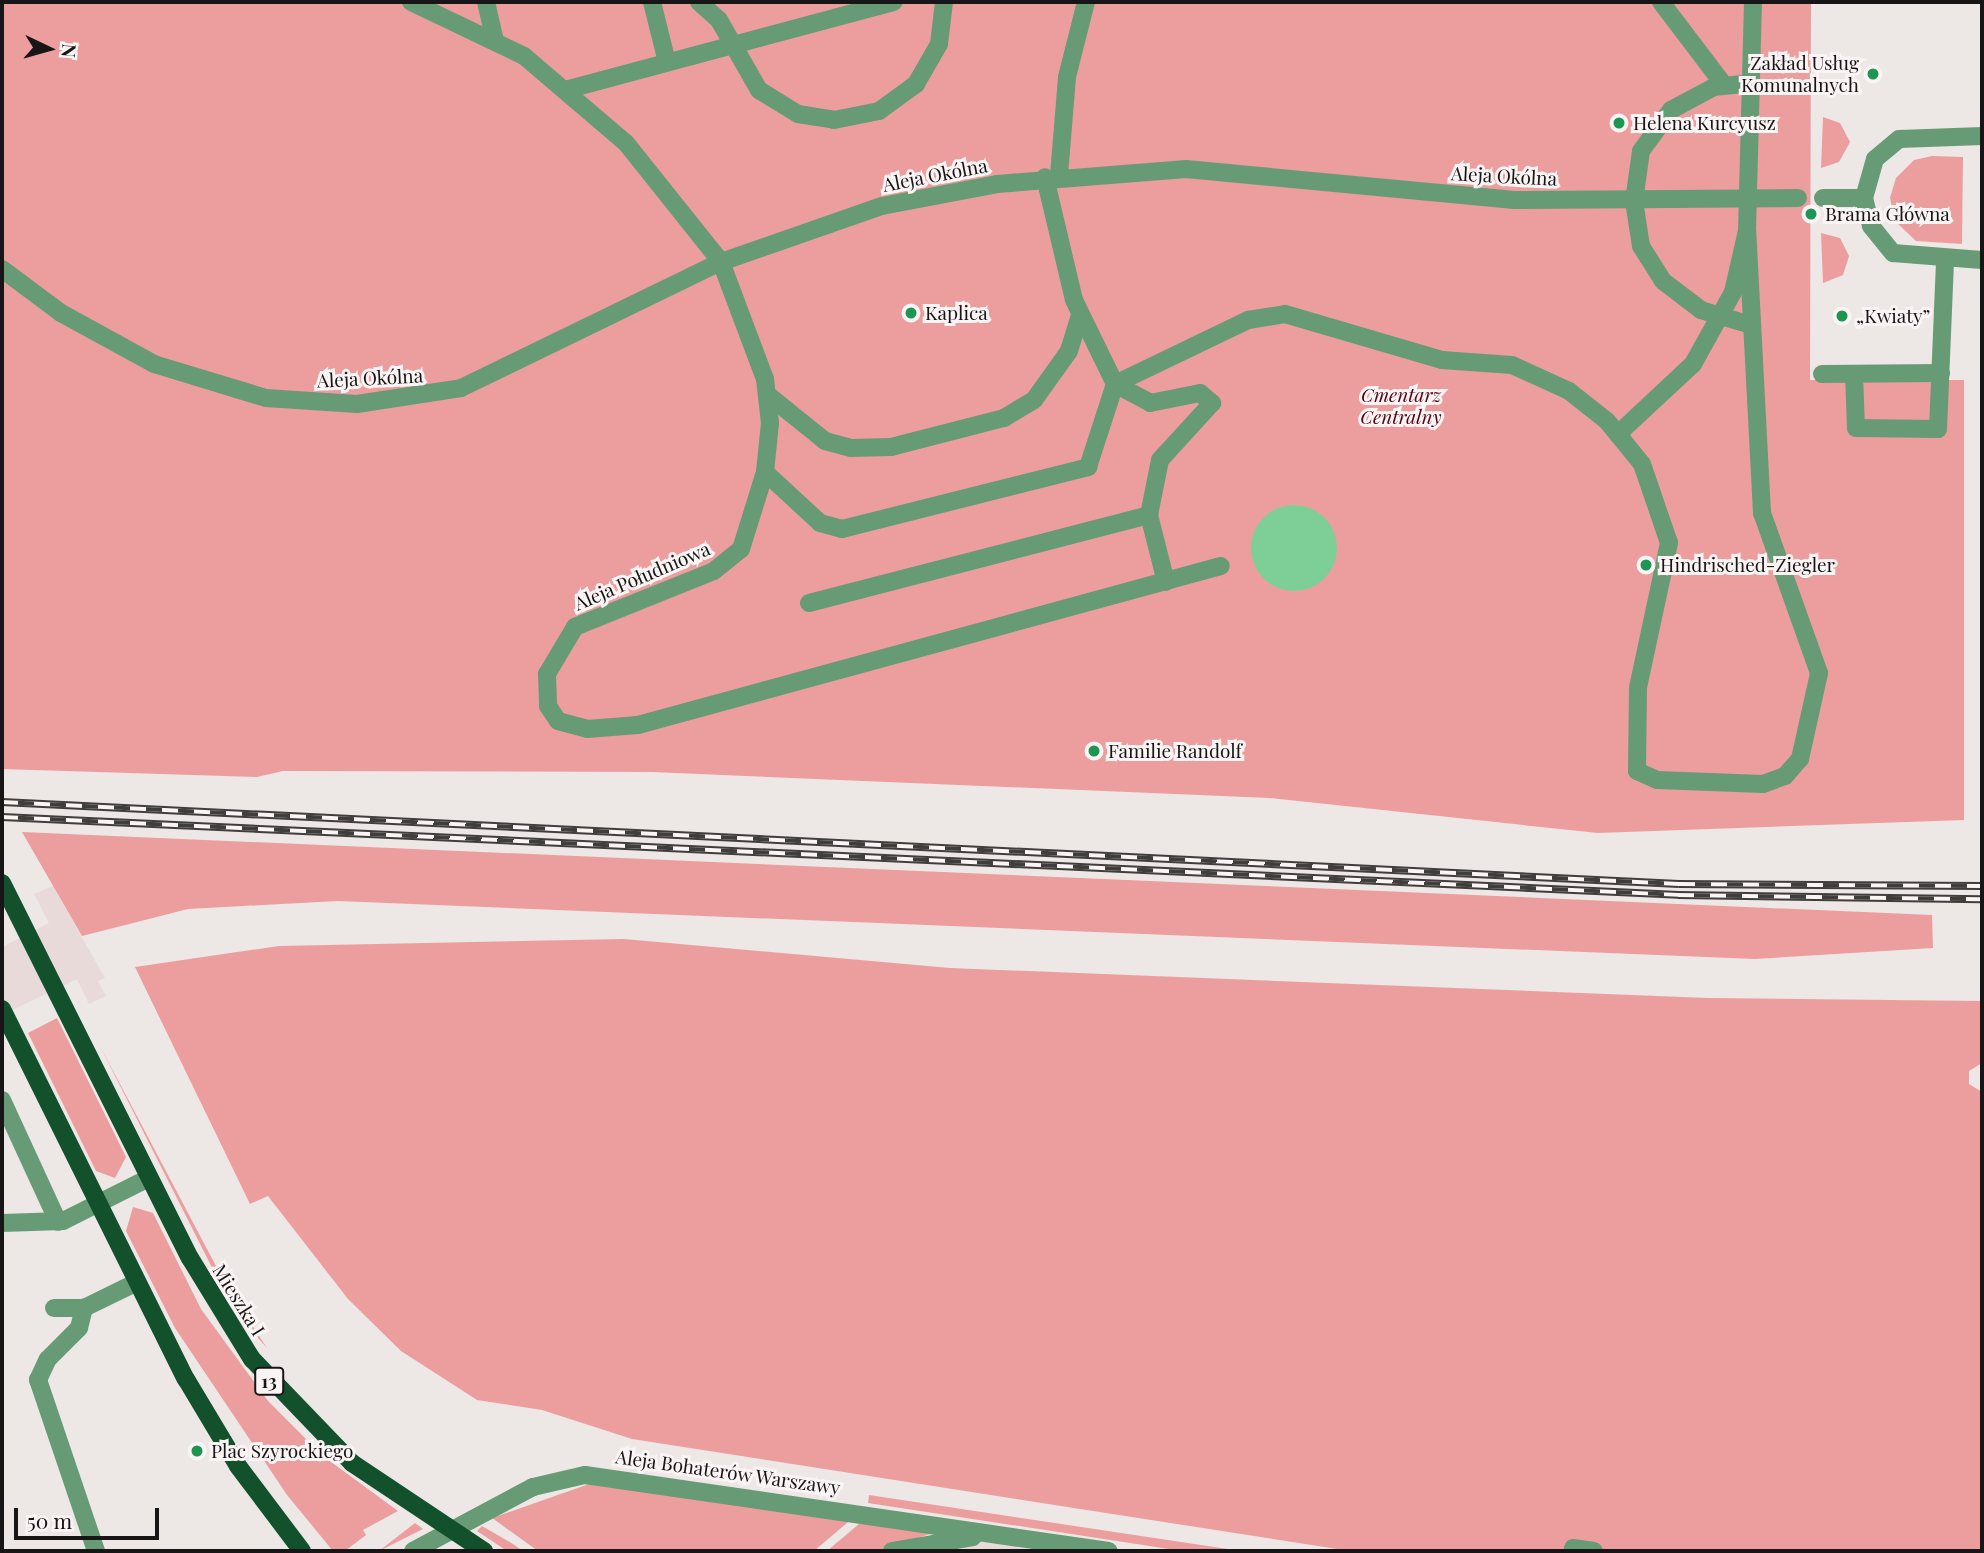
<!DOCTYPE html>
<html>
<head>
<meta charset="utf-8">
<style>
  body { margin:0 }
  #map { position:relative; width:1984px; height:1553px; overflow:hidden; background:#ede7e6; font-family:"Playfair Display",serif }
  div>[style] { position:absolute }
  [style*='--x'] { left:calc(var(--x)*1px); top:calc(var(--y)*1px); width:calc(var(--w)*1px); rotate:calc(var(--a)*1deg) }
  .built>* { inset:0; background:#e9dada }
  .green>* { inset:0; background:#ec9e9f }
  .water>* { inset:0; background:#7ecf97 }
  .round { border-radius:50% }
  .minor>* { height:18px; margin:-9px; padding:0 9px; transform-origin:9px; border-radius:9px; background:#679b76 }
  .major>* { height:18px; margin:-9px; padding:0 9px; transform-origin:9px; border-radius:9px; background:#12512c }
  .rail>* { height:8px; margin-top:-4px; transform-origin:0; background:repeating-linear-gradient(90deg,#faf4f4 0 16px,#403e3d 0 32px); box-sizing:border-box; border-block:2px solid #403e3d }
  .dots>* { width:19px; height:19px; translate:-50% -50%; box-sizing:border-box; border:4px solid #faf4f4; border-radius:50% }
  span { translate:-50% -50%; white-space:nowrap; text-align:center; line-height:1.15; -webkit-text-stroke:6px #faf4f4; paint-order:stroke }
  .shield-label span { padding:2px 5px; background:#faf4f4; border:2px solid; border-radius:5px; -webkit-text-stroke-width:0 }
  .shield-label { font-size:18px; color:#171515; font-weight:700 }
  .poi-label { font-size:19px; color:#171515 }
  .right { translate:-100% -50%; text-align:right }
  .left { translate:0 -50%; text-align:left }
  .street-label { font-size:19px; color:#171515 }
  .park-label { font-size:19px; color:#570213; font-style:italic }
  .frame { position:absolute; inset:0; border:4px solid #171515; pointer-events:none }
  .north { position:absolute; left:14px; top:14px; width:70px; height:70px; -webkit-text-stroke:5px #faf4f4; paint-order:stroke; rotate:95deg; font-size:19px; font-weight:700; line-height:28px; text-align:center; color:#171515 }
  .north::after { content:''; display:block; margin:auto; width:24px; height:32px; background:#171515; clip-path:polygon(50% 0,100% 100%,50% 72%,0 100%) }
  .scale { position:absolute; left:14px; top:1508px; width:145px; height:32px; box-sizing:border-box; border:4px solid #171515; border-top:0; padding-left:9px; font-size:21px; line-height:24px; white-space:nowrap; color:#171515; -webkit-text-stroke:5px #faf4f4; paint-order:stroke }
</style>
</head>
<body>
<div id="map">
  <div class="built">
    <i style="clip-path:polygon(53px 886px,105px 978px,98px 981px,106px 996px,89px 1004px,77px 979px,2px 1015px,2px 947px,49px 923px,34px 894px)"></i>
    <i style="clip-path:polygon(983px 1541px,1072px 1551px,903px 1551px)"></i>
  </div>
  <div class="green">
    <i style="clip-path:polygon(2px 2px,1811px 2px,1810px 380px,1964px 380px,1964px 820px,1598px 833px,1269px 798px,652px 772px,283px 771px,257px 777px,2px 769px)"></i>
    <i style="clip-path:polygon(1823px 117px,1840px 123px,1850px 142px,1839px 162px,1821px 168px)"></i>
    <i style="clip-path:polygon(1932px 156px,1963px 157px,1962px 244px,1916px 241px,1895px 221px,1890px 198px,1896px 178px,1914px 160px)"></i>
    <i style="clip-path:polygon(1821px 233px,1840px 238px,1849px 256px,1843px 275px,1823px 283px)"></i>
    <i style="clip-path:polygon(22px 832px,1932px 915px,1933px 948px,1755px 959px,338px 901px,188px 909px,82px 936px)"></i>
    <i style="clip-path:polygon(624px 939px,950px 968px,1708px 998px,1980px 1001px,1982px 1063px,1969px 1071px,1969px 1084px,1982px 1092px,1982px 1551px,1350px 1551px,632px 1439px,542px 1410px,477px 1400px,401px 1351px,348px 1299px,268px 1196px,250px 1204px,135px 967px,279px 946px)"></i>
    <i style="clip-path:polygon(57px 1018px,126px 1157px,115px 1178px,96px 1171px,28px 1033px)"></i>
    <i style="clip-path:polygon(100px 1046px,227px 1287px,267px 1348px,234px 1311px)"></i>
    <i style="clip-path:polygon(133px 1207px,153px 1213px,201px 1309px,268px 1401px,323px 1456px,398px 1511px,363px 1530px,366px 1535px,345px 1551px,333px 1551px,287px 1495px,175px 1328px,126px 1231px)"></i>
    <i style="clip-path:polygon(589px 1484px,854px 1517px,814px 1551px,538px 1551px,492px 1518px)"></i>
    <i style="clip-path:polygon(869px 1495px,975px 1511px,1241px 1551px,1182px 1551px,868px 1503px)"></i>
    <i style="clip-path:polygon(866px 1518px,930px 1534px,877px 1551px,827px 1551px)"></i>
    <i style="clip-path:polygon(415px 1523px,423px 1529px,379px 1551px)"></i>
    <i style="clip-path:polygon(482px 1526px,513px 1544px,523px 1551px,507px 1551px,477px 1531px)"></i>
  </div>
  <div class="water">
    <i class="round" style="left:1251px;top:505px;width:86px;height:86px"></i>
  </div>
  <div class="minor">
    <i style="--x:411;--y:2;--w:125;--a:25.5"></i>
    <i style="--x:524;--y:56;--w:134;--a:40.5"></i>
    <i style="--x:626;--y:143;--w:152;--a:51.4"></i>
    <i style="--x:721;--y:262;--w:125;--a:69.4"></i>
    <i style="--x:765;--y:379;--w:44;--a:83.5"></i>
    <i style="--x:770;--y:423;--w:49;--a:95.8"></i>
    <i style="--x:765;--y:472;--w:81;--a:107.3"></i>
    <i style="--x:741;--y:549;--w:35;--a:141"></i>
    <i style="--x:714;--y:571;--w:150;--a:158.1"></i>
    <i style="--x:575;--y:627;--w:55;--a:120.8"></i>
    <i style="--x:547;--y:674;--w:32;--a:88"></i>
    <i style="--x:548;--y:706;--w:18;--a:56"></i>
    <i style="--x:558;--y:721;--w:30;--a:15"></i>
    <i style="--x:587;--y:729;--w:51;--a:-4.5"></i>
    <i style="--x:638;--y:725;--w:604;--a:-15.26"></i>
    <i style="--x:486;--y:2;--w:37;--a:77"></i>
    <i style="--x:652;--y:2;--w:62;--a:76"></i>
    <i style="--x:699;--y:2;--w:27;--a:42"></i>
    <i style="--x:719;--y:20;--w:81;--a:60.3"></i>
    <i style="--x:759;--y:90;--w:46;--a:31.6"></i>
    <i style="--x:798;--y:114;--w:36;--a:9"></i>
    <i style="--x:834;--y:120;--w:46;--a:-11.3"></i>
    <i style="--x:879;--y:111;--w:46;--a:-36.1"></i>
    <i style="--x:916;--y:84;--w:46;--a:-60.1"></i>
    <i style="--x:939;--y:44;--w:42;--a:-83.2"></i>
    <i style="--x:1661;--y:2;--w:104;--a:52.8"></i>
    <i style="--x:569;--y:89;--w:336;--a:-15"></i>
    <i style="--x:1982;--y:136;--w:83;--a:177.9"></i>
    <i style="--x:1899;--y:139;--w:31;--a:140"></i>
    <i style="--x:1875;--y:159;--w:41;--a:105.8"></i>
    <i style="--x:1864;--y:198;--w:29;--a:76"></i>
    <i style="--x:1871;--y:226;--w:35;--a:51"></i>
    <i style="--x:1893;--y:253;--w:89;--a:4.5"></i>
    <i style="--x:1059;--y:175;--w:98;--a:-85.3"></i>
    <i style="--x:1067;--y:77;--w:77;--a:-75.8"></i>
    <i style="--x:1823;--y:198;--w:41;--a:0"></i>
    <i style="--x:2;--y:269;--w:74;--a:36.7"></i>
    <i style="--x:61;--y:313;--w:106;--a:28.7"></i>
    <i style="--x:154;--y:364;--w:117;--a:16.9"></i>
    <i style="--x:266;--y:398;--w:91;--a:3.8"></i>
    <i style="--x:357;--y:404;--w:105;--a:-8.7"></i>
    <i style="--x:461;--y:388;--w:289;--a:-25.9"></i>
    <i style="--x:721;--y:262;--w:170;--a:-19.2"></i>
    <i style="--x:882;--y:206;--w:117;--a:-10.8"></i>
    <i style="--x:997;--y:184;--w:190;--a:-4.5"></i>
    <i style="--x:1186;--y:169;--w:330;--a:5.4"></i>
    <i style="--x:1515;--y:200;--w:283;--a:-0.4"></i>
    <i style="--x:1751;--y:325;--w:52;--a:-163.3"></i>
    <i style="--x:1701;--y:310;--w:48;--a:-142.7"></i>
    <i style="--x:1663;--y:281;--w:41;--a:-122.2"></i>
    <i style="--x:1641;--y:246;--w:46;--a:-98.8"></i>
    <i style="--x:1634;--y:201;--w:50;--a:-82"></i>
    <i style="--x:1641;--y:151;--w:51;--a:-53.8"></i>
    <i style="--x:1671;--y:110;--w:49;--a:-28.1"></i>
    <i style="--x:1714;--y:87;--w:38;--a:-6"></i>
    <i style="--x:1822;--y:374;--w:119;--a:-0.5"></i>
    <i style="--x:1854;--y:374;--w:54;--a:87.9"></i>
    <i style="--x:1856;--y:428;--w:82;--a:0.7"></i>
    <i style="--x:1938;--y:429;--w:169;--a:-87.6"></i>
    <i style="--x:1115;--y:384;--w:148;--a:-25.7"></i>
    <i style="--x:1248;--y:320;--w:37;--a:-9"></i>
    <i style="--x:1285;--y:314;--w:164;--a:16.3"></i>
    <i style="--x:1442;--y:360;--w:70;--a:4.1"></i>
    <i style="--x:1512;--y:365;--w:63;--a:24.5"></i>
    <i style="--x:1569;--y:391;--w:48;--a:38.3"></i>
    <i style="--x:1607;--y:421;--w:55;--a:50.9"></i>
    <i style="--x:1642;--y:464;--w:83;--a:71.1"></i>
    <i style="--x:1669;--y:543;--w:148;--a:102.1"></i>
    <i style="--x:1638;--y:688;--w:83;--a:90.7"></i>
    <i style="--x:1637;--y:771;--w:22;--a:24"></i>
    <i style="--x:1657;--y:780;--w:106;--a:2.2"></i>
    <i style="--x:1763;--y:784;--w:23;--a:-20"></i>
    <i style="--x:1785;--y:776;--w:23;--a:-49"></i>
    <i style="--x:1800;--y:759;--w:88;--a:-77.5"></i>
    <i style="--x:1819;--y:673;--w:170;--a:-109.6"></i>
    <i style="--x:1762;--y:513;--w:282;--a:-93"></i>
    <i style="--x:1115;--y:384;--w:40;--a:28"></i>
    <i style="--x:1150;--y:403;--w:51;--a:-11.3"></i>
    <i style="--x:1200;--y:393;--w:16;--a:40"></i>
    <i style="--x:1212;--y:403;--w:77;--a:132.4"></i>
    <i style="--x:1160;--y:460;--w:56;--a:101.3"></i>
    <i style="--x:1149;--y:515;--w:69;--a:75.8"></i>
    <i style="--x:768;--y:395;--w:73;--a:38.9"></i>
    <i style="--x:825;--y:441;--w:27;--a:15"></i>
    <i style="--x:851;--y:448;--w:40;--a:-1.4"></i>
    <i style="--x:891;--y:447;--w:117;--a:-14.4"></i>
    <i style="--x:1004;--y:418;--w:35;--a:-31"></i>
    <i style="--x:1034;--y:400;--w:60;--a:-54.5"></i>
    <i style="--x:1069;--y:351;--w:39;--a:-73"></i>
    <i style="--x:1619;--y:433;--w:101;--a:-43"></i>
    <i style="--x:1693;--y:364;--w:82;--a:-60.9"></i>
    <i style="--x:1733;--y:292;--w:63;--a:-77.1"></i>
    <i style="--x:1747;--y:231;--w:229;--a:-88.5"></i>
    <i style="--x:765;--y:472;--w:75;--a:42.8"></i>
    <i style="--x:820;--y:523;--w:23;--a:15"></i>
    <i style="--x:842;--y:529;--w:254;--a:-14.1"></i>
    <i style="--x:1088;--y:467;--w:87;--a:-72"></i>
    <i style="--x:1115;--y:384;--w:93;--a:-116"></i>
    <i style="--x:1074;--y:300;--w:126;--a:-103.3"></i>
    <i style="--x:809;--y:603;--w:351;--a:-14.5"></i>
    <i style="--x:2;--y:1100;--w:134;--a:65.3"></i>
    <i style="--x:2;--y:1223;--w:61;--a:-1.9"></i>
    <i style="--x:63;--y:1221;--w:96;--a:-26.6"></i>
    <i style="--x:54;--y:1308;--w:30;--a:0"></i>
    <i style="--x:1573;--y:1548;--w:21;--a:8"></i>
    <i style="--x:96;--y:1551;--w:181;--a:-108.7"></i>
    <i style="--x:38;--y:1380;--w:23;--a:-65"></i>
    <i style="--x:48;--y:1359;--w:44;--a:-45"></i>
    <i style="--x:79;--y:1328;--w:21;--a:-76"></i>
    <i style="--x:84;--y:1308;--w:59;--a:-26.1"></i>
    <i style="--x:413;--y:1551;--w:136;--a:-28.1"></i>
    <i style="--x:533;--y:1487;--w:53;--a:-13"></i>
    <i style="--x:585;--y:1475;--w:529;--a:8.25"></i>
    <i style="--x:892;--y:1551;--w:82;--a:-9.8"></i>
  </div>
  <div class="major">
    <i style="--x:2;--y:883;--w:419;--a:63.4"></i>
    <i style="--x:190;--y:1258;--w:119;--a:58.5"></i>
    <i style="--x:252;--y:1359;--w:144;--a:46.1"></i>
    <i style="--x:352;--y:1463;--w:159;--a:33.7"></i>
    <i style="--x:2;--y:1009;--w:413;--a:63.6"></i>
    <i style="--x:186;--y:1379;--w:101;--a:59.1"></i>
    <i style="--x:238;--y:1466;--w:106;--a:53"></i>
  </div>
  <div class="rail">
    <i style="--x:2;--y:802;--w:1679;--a:2.8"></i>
    <i style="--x:1679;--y:884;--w:303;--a:0.4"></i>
    <i style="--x:2;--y:817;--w:1678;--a:2.66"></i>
    <i style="--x:1678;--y:895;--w:304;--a:0.8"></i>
  </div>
  <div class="dots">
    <i style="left:1873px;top:74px;background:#1d9653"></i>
    <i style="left:1619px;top:123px;background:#1d9653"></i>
    <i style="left:1811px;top:214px;background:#1d9653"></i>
    <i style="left:911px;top:313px;background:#1d9653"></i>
    <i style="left:1842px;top:316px;background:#1d9653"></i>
    <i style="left:1646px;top:565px;background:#1d9653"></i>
    <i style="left:1094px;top:751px;background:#1d9653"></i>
    <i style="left:197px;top:1451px;background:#1d9653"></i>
  </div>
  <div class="shield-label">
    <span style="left:269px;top:1381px">13</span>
  </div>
  <div class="poi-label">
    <span class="right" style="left:1859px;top:74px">Zakład Usług<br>Komunalnych</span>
    <span class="left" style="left:1633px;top:123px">Helena Kurcyusz</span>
    <span class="left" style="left:1825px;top:214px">Brama Główna</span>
    <span class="left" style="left:925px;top:313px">Kaplica</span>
    <span class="left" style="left:1856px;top:316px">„Kwiaty”</span>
    <span class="left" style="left:1660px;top:565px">Hindrisched-Ziegler</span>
    <span class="left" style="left:1108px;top:751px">Familie Randolf</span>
    <span class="left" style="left:211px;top:1451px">Plac Szyrockiego</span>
  </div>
  <div class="street-label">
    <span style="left:935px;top:175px;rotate:-11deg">Aleja Okólna</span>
    <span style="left:1504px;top:176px;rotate:3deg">Aleja Okólna</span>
    <span style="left:370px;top:378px;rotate:-3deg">Aleja Okólna</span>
    <span style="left:642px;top:576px;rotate:-23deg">Aleja Południowa</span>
    <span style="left:239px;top:1300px;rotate:58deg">Mieszka I</span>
    <span style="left:728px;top:1472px;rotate:8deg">Aleja Bohaterów Warszawy</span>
  </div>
  <div class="park-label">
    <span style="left:1401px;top:406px">Cmentarz<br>Centralny</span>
  </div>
  <div class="frame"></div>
  <div class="north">N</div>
  <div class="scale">50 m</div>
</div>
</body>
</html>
